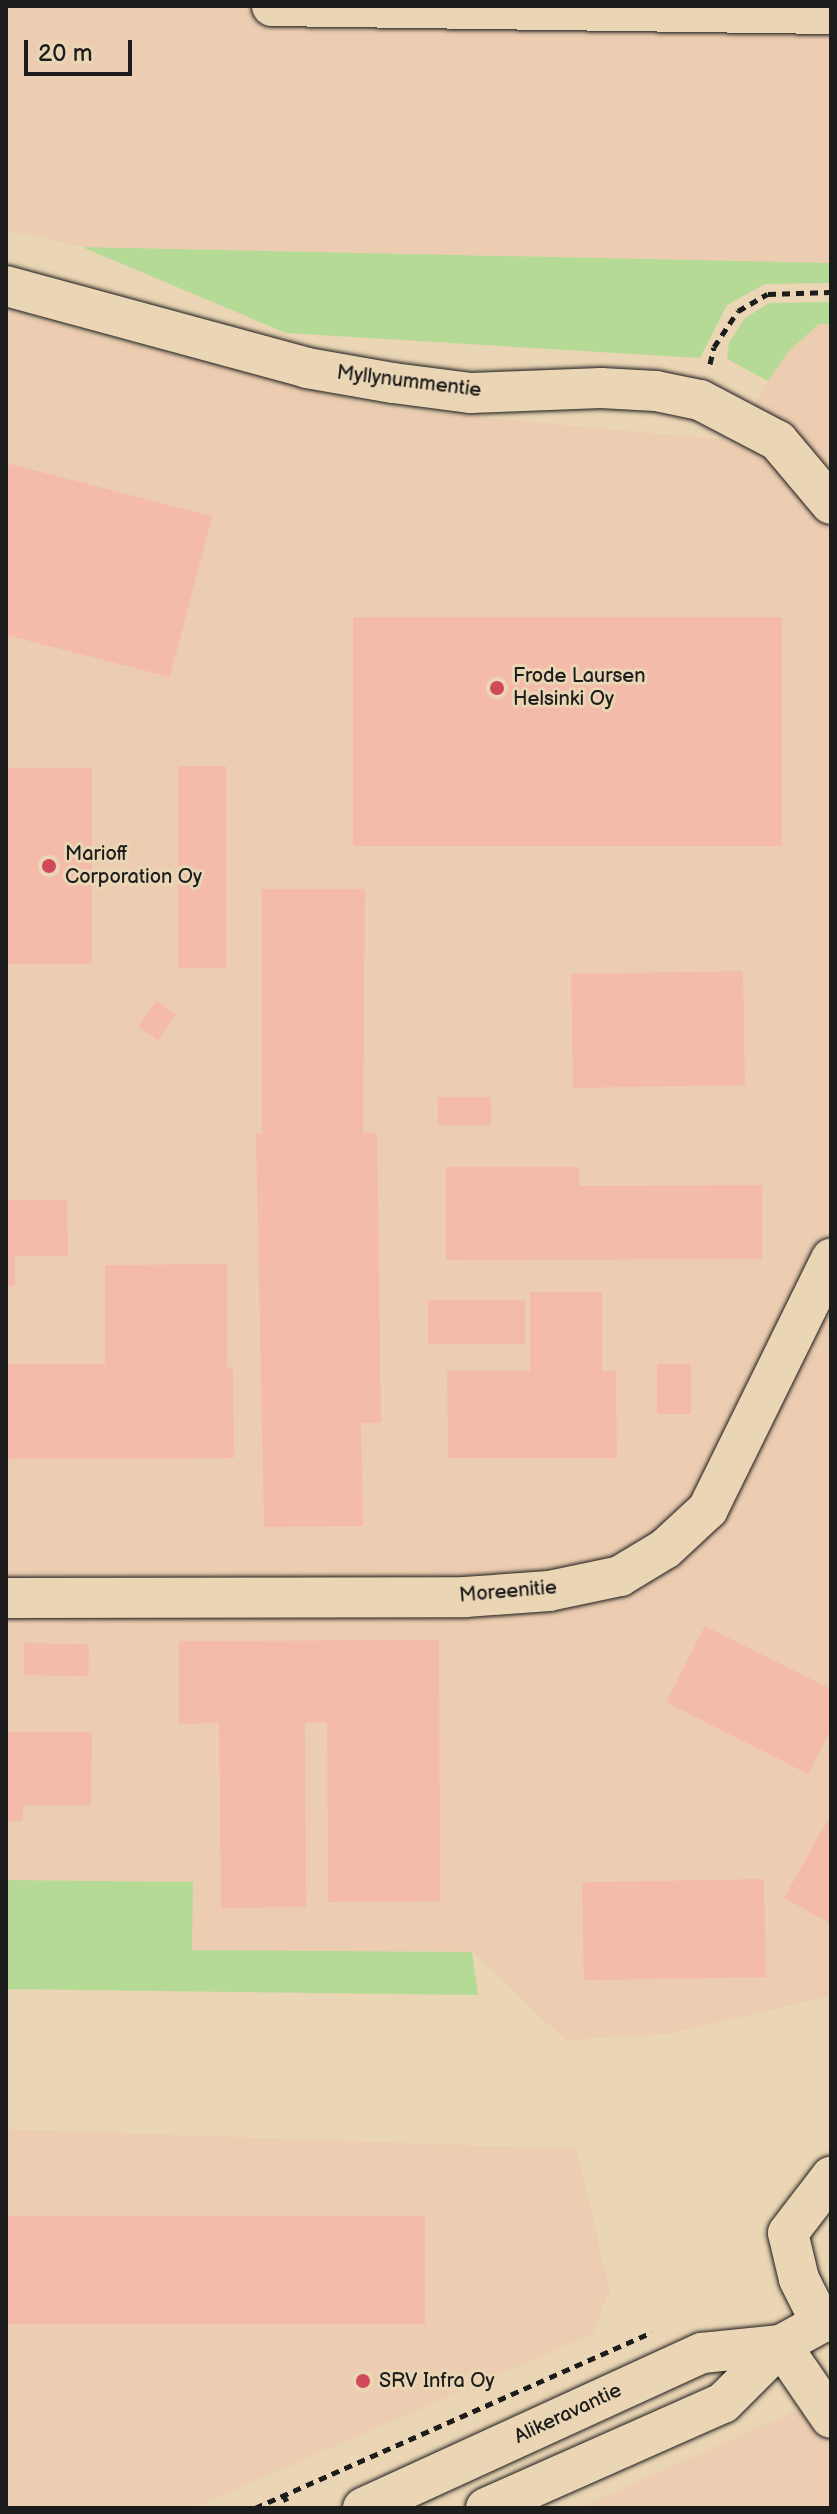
<!DOCTYPE html>
<html>
<head>
<meta charset="utf-8">
<style>
  body { margin:0 }
  #map { position:relative; width:837px; height:2514px; overflow:hidden; background:#ead5b4; font-family:"Balsamiq Sans",sans-serif }
  div>[style] { position:absolute }
  [style*='--x'] { left:calc(var(--x)*1px); top:calc(var(--y)*1px); width:calc(var(--w)*1px); rotate:calc(var(--a)*1deg) }
  .built>* { inset:0; background:#edcdb1 }
  .green>* { inset:0; background:#b5da95 }
  .building>* { inset:0; background:#f4bbaa; transform-origin:0 0 }
  .path>* { height:5px; margin-top:-2.5px; transform-origin:0; background:repeating-linear-gradient(90deg,#1c1c1c 0 8px,transparent 0 14px) }
  .roads { filter:drop-shadow(0 0 2px #1c1c1c) drop-shadow(0 0 2px #1c1c1c) }
  .minor>* { height:40px; margin:-20px; padding:0 20px; transform-origin:20px; border-radius:20px; background:#ead5b4 }
  .dots>* { width:22px; height:22px; translate:-50% -50%; box-sizing:border-box; border:4px solid #ead5b4; border-radius:50% }
  span { translate:-50% -50%; white-space:nowrap; text-align:center; line-height:1.15; -webkit-text-stroke:6px #ead5b4; paint-order:stroke }
  .street-label { font-size:20px; color:#1c1c1c }
  .poi-label { font-size:20px; color:#1c1c1c }
  .left { translate:0 -50%; text-align:left }
  .frame { position:absolute; inset:0; border:8px solid #1c1c1c; pointer-events:none }
  .scale { position:absolute; left:24px; top:40px; width:108px; height:36px; box-sizing:border-box; border:4px solid #1c1c1c; border-top:0; padding-left:10px; font-size:24px; line-height:28px; white-space:nowrap; color:#1c1c1c; -webkit-text-stroke:6px #ead5b4; paint-order:stroke }
</style>
</head>
<body>
<div id="map">
  <div class="built">
    <i style="clip-path:polygon(6px 6px,831px 6px,831px 263px,82px 247px,6px 230px)"></i>
    <i style="clip-path:polygon(6px 312px,389px 409px,738px 441px,768px 381px,789px 351px,819px 324px,831px 324px,831px 1996px,668px 2034px,565px 2040px,472px 1952px,191px 1950px,192px 1882px,6px 1880px)"></i>
    <i style="clip-path:polygon(6px 2129px,576px 2149px,610px 2290px,592px 2334px,193px 2508px,6px 2508px)"></i>
    <i style="clip-path:polygon(831px 2393px,831px 2508px,579px 2508px,819px 2400px)"></i>
  </div>
  <div class="green">
    <i style="clip-path:polygon(82px 247px,831px 263px,831px 283px,765px 284px,727px 305px,700px 358px,286px 333px)"></i>
    <i style="clip-path:polygon(831px 302px,831px 324px,819px 324px,789px 351px,768px 381px,727px 359px,729px 343px,744px 319px,769px 303px)"></i>
    <i style="clip-path:polygon(6px 1880px,193px 1882px,192px 1950px,472px 1952px,478px 1995px,6px 1989px)"></i>
  </div>
  <div class="building">
    <i style="clip-path:polygon(6px 463px,212px 516px,170px 677px,6px 635px)"></i>
    <i style="left:782px;top:617px;width:229px;height:429px;rotate:90deg"></i>
    <i style="left:178px;top:766px;width:48px;height:202px"></i>
    <i style="left:6px;top:768px;width:86px;height:196px"></i>
    <i style="clip-path:polygon(262px 889px,365px 889px,363px 1133px,377px 1133px,381px 1423px,361px 1423px,363px 1526px,264px 1527px,256px 1134px,262px 1134px)"></i>
    <i style="left:743px;top:971px;width:114px;height:172px;rotate:89deg"></i>
    <i style="left:156px;top:1001px;width:24px;height:31px;rotate:35deg"></i>
    <i style="left:438px;top:1097px;width:53px;height:28px"></i>
    <i style="clip-path:polygon(446px 1167px,579px 1167px,579px 1186px,762px 1185px,762px 1259px,446px 1260px)"></i>
    <i style="clip-path:polygon(6px 1200px,67px 1200px,68px 1256px,15px 1256px,15px 1286px,6px 1286px)"></i>
    <i style="clip-path:polygon(227px 1264px,227px 1368px,233px 1367px,234px 1458px,6px 1459px,6px 1364px,105px 1364px,105px 1265px)"></i>
    <i style="clip-path:polygon(530px 1292px,602px 1292px,602px 1371px,616px 1371px,617px 1458px,448px 1458px,447px 1371px,530px 1371px)"></i>
    <i style="left:428px;top:1300px;width:97px;height:44px"></i>
    <i style="left:657px;top:1364px;width:34px;height:50px"></i>
    <i style="clip-path:polygon(705px 1626px,831px 1689px,831px 1729px,808px 1774px,666px 1702px)"></i>
    <i style="clip-path:polygon(439px 1640px,440px 1901px,328px 1902px,327px 1722px,305px 1723px,306px 1907px,221px 1908px,219px 1723px,179px 1724px,179px 1641px)"></i>
    <i style="left:24px;top:1643px;width:65px;height:32px;rotate:1deg"></i>
    <i style="clip-path:polygon(6px 1732px,92px 1732px,91px 1805px,23px 1805px,23px 1821px,6px 1821px)"></i>
    <i style="clip-path:polygon(827px 1821px,831px 1824px,831px 1924px,784px 1898px)"></i>
    <i style="left:764px;top:1879px;width:98px;height:182px;rotate:89deg"></i>
    <i style="left:6px;top:2216px;width:419px;height:108px"></i>
  </div>
  <div class="path">
    <i style="--x:710;--y:364;--w:17;--a:-77"></i>
    <i style="--x:714;--y:347;--w:43;--a:-56.3"></i>
    <i style="--x:738;--y:311;--w:34;--a:-30"></i>
    <i style="--x:768;--y:294;--w:63;--a:-1.8"></i>
    <i style="--x:283;--y:2494;--w:16;--a:63"></i>
    <i style="--x:255;--y:2508;--w:434;--a:-23.9"></i>
  </div>
  <div class="roads">
    <div class="minor">
      <i style="--x:272;--y:6;--w:559;--a:0.82"></i>
      <i style="--x:6;--y:286;--w:312;--a:15.2"></i>
      <i style="--x:307;--y:368;--w:87;--a:9.9"></i>
      <i style="--x:393;--y:383;--w:79;--a:7.3"></i>
      <i style="--x:471;--y:393;--w:130;--a:-2.2"></i>
      <i style="--x:601;--y:388;--w:55;--a:3.1"></i>
      <i style="--x:656;--y:391;--w:45;--a:11.6"></i>
      <i style="--x:700;--y:400;--w:88;--a:27.7"></i>
      <i style="--x:778;--y:441;--w:82;--a:49.9"></i>
      <i style="--x:6;--y:1598;--w:459;--a:-0.1"></i>
      <i style="--x:465;--y:1597;--w:84;--a:-4.1"></i>
      <i style="--x:549;--y:1591;--w:73;--a:-11.9"></i>
      <i style="--x:620;--y:1576;--w:52;--a:-31"></i>
      <i style="--x:665;--y:1549;--w:59;--a:-42.9"></i>
      <i style="--x:708;--y:1509;--w:279;--a:-63.8"></i>
      <i style="--x:781;--y:2345;--w:88;--a:55.6"></i>
      <i style="--x:363;--y:2508;--w:373;--a:-24.6"></i>
      <i style="--x:702;--y:2353;--w:79;--a:-5.8"></i>
      <i style="--x:486;--y:2508;--w:259;--a:-23.9"></i>
      <i style="--x:723;--y:2403;--w:82;--a:-45"></i>
      <i style="--x:781;--y:2345;--w:46;--a:-28.8"></i>
      <i style="--x:821;--y:2323;--w:49;--a:-116.6"></i>
      <i style="--x:799;--y:2279;--w:47;--a:-103.4"></i>
      <i style="--x:788;--y:2233;--w:71;--a:-52.5"></i>
    </div>
  </div>
  <div class="dots">
    <i style="left:497px;top:688px;background:#d1495b"></i>
    <i style="left:49px;top:866px;background:#d1495b"></i>
    <i style="left:363px;top:2381px;background:#d1495b"></i>
  </div>
  <div class="street-label">
    <span style="left:409px;top:382px;rotate:7deg">Myllynummentie</span>
    <span style="left:508px;top:1592px;rotate:-5deg">Moreenitie</span>
    <span style="left:568px;top:2414px;rotate:-25deg">Alikeravantie</span>
  </div>
  <div class="poi-label">
    <span class="left" style="left:513px;top:688px">Frode Laursen<br>Helsinki Oy</span>
    <span class="left" style="left:65px;top:866px">Marioff<br>Corporation Oy</span>
    <span class="left" style="left:379px;top:2381px">SRV Infra Oy</span>
  </div>
  <div class="frame"></div>
  <div class="scale">20 m</div>
</div>
</body>
</html>
